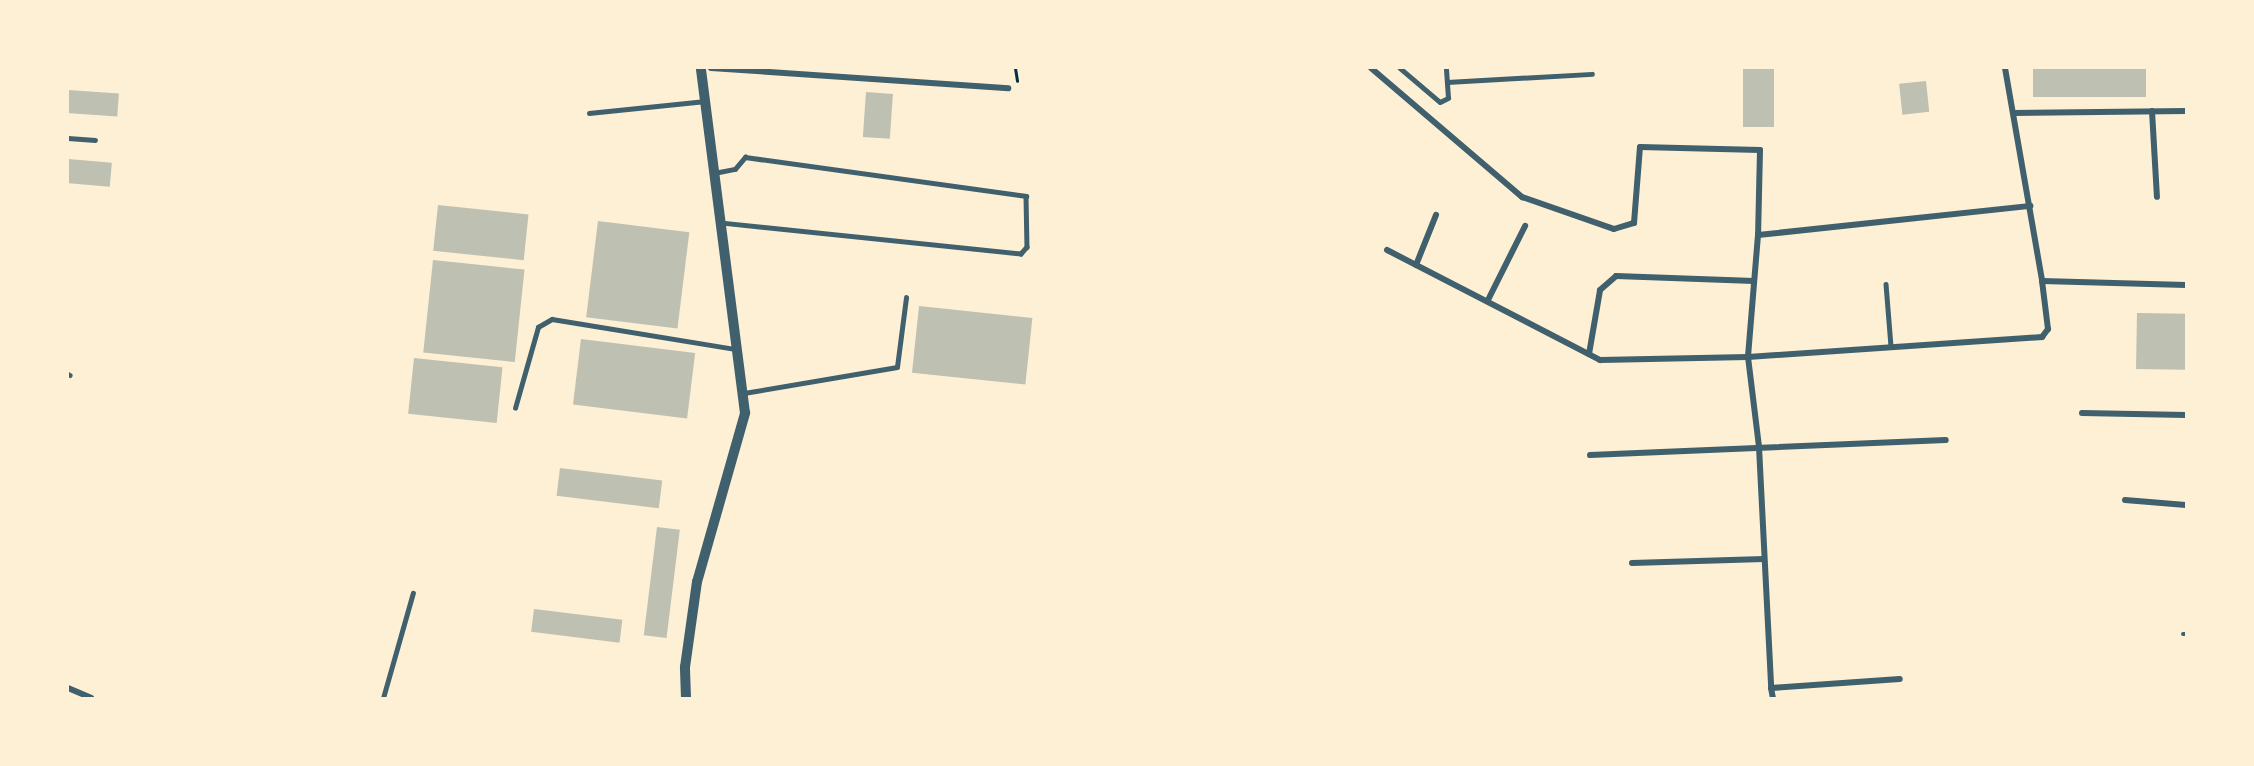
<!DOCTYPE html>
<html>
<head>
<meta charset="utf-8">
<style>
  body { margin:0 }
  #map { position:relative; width:2254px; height:766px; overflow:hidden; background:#fdf0d5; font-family:Rubik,sans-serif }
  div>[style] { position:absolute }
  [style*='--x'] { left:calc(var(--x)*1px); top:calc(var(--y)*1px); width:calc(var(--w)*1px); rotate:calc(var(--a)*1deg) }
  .building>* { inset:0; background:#bec0b2; transform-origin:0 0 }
  .path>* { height:3px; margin:-1.5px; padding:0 1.5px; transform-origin:1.5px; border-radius:1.5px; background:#003049 }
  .service>* { height:4.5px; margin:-2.25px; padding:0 2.25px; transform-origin:2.25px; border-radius:2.25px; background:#3f606c }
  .minor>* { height:6px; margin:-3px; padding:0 3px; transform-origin:3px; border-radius:3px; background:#3f606c }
  .tertiary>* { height:10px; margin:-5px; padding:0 5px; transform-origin:5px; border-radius:5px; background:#3f606c }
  span { translate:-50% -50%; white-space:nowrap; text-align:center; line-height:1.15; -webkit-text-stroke:6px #fdf0d5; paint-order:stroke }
  .frame { position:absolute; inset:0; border:69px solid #fdf0d5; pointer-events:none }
</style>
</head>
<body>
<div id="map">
  <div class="building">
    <i style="left:1743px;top:68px;width:31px;height:59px"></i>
    <i style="left:2033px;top:68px;width:113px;height:29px"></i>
    <i style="left:1926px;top:81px;width:31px;height:27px;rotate:84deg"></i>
    <i style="left:68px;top:90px;width:51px;height:23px;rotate:4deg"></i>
    <i style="left:866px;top:92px;width:27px;height:45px;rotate:4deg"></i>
    <i style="left:68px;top:159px;width:44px;height:24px;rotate:5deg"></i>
    <i style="left:438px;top:205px;width:91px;height:46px;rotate:6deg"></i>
    <i style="left:598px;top:221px;width:92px;height:97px;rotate:7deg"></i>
    <i style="left:433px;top:260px;width:92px;height:93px;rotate:6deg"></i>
    <i style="left:919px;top:306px;width:114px;height:67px;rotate:6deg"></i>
    <i style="left:2137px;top:313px;width:49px;height:56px;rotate:1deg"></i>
    <i style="left:581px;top:339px;width:115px;height:66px;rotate:7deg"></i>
    <i style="left:414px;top:358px;width:89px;height:56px;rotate:6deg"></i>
    <i style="left:560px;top:468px;width:103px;height:28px;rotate:7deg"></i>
    <i style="left:657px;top:527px;width:23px;height:109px;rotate:7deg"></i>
    <i style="left:534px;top:609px;width:89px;height:23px;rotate:7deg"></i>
  </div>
  <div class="path">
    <i style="--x:1015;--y:68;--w:13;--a:81"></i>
  </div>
  <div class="service">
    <i style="--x:1400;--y:68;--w:52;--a:40.4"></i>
    <i style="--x:1440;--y:102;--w:9;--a:-27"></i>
    <i style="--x:1448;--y:98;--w:30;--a:-94"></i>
    <i style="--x:1447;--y:82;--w:145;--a:-3.2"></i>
    <i style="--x:589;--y:113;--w:117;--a:-5.9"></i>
    <i style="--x:68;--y:138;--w:27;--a:4"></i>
    <i style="--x:714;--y:173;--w:21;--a:-11"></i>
    <i style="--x:735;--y:169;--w:16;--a:-50"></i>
    <i style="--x:745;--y:157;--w:284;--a:7.9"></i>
    <i style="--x:1026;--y:196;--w:51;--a:88.9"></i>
    <i style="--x:1027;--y:247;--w:9;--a:131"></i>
    <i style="--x:1021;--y:254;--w:300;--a:-174.1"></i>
    <i style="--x:1886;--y:284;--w:62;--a:85.4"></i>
    <i style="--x:68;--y:374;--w:2;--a:27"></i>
    <i style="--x:744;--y:393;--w:155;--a:-9.6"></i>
    <i style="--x:897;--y:367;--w:70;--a:-82.6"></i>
    <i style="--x:515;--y:408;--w:84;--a:-74.1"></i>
    <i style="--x:538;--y:327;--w:16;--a:-30"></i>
    <i style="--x:552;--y:319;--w:186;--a:9.3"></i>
    <i style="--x:2183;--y:634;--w:3;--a:0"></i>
    <i style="--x:383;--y:698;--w:109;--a:-74.1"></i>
  </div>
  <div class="minor">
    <i style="--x:711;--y:68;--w:298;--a:3.9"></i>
    <i style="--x:1371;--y:68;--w:199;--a:40.5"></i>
    <i style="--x:1522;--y:197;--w:97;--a:19.2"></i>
    <i style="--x:1614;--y:229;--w:21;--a:-17"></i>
    <i style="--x:1634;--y:223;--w:76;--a:-85.5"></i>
    <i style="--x:1640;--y:147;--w:120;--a:1.4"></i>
    <i style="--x:1760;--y:150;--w:85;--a:91.3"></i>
    <i style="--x:1758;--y:235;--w:274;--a:-6.1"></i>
    <i style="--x:2005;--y:68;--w:216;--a:80.1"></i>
    <i style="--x:2042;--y:281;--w:144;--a:1.6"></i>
    <i style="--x:2152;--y:111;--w:86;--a:86.7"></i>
    <i style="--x:2013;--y:113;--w:173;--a:-0.7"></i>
    <i style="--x:1758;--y:235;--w:122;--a:94.7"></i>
    <i style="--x:1748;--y:357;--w:91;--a:83"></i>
    <i style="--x:1759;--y:447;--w:241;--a:87.1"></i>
    <i style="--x:1771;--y:688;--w:129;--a:-4"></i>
    <i style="--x:1387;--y:250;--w:240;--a:27.3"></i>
    <i style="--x:1600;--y:360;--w:148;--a:-1.2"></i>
    <i style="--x:1748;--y:357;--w:295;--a:-3.9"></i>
    <i style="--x:2042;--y:337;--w:10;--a:-53"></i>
    <i style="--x:2048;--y:329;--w:48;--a:-97.1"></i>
    <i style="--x:1416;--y:265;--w:54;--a:-68.2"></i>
    <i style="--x:1488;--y:300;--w:83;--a:-63.4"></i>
    <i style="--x:1589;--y:354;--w:65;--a:-80.2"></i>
    <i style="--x:1600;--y:290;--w:21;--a:-41"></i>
    <i style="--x:1616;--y:276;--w:138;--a:2.1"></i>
    <i style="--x:2082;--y:413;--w:104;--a:1.1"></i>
    <i style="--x:1590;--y:455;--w:356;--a:-2.4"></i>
    <i style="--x:2125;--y:500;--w:61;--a:4.7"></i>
    <i style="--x:1632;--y:563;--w:132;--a:-1.7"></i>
    <i style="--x:68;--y:688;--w:25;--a:23"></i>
    <i style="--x:1771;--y:688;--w:10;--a:79"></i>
  </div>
  <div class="tertiary">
    <i style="--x:686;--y:698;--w:31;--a:-92"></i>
    <i style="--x:685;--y:667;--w:86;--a:-82"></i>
    <i style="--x:697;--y:582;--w:176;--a:-74.1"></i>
    <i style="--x:745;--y:413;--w:348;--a:-97.3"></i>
  </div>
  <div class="frame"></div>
</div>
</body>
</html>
